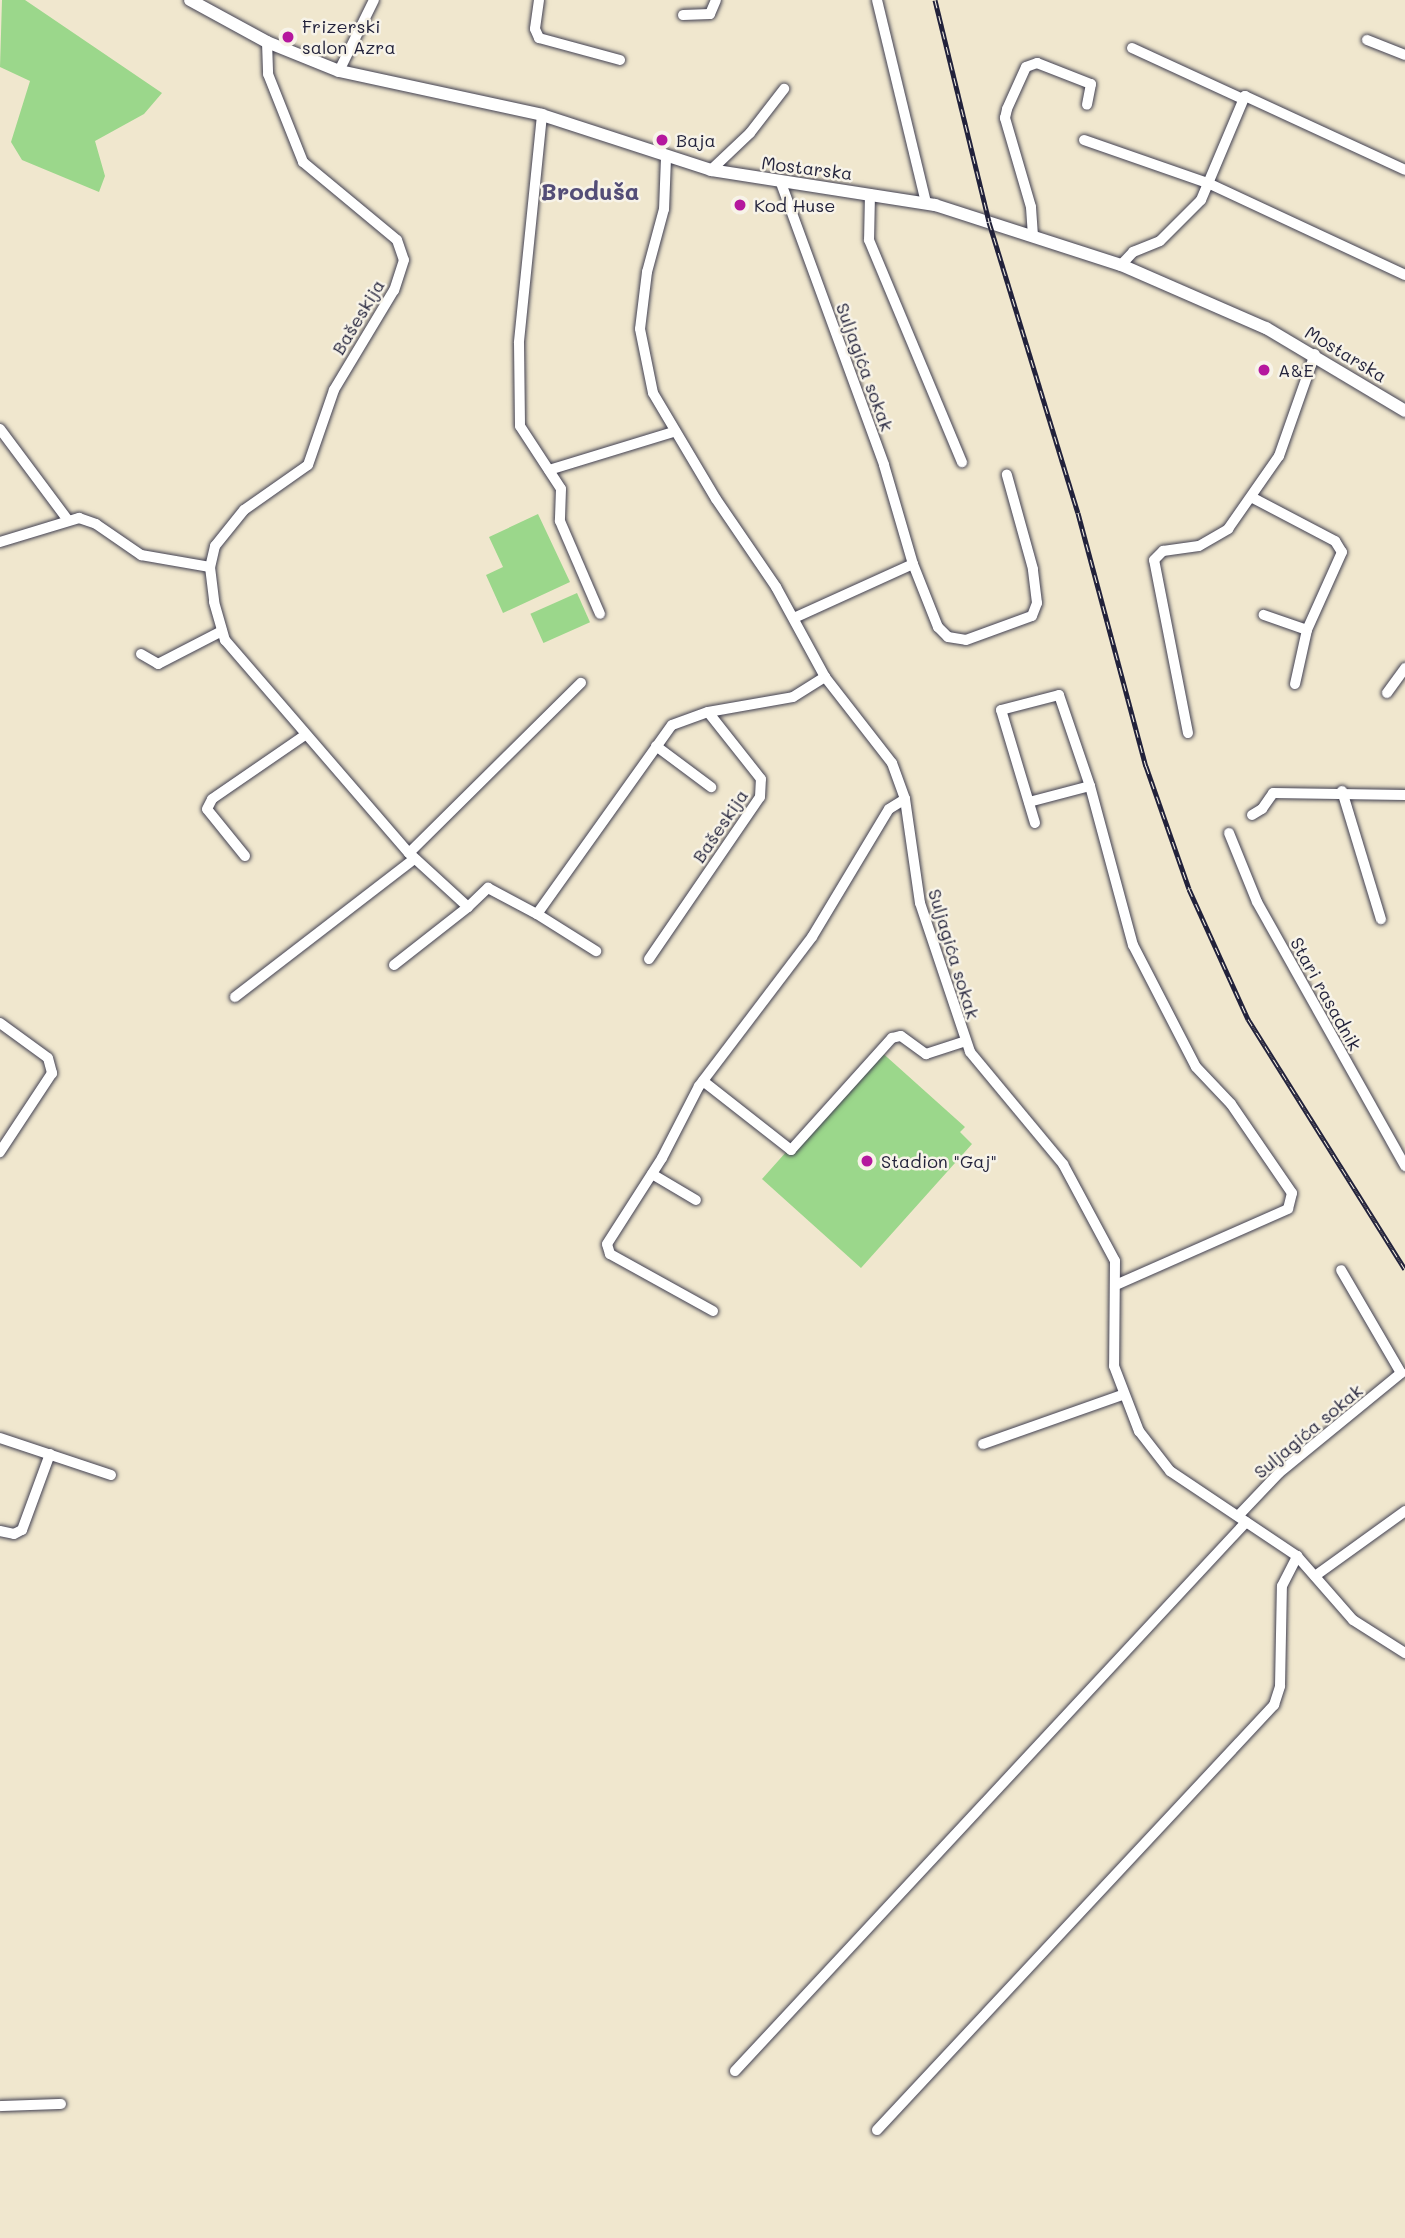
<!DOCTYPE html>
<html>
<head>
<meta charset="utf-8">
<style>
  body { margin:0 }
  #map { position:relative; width:1405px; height:2238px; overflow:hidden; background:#f0e7ce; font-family:Mali,sans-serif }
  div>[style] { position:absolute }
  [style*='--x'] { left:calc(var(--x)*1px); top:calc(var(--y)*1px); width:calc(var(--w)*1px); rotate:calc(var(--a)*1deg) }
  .green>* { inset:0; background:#9bd78b; transform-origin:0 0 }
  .roads { filter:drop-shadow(0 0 2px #414051) drop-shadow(0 0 2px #414051) }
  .minor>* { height:10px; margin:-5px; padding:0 5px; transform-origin:5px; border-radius:5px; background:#fff }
  .major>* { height:12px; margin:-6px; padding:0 6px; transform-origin:6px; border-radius:6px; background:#fff }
  .rail>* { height:5px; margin-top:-2.5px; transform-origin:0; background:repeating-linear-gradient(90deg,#f7f3e8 0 8px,#22223b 0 16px); box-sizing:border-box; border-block:2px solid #22223b }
  .dots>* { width:19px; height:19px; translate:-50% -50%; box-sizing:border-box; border:4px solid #f7f3e8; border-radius:50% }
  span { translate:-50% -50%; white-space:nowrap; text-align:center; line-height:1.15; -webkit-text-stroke:5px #f7f3e8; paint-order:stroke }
  .poi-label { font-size:18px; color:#22223b }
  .left { translate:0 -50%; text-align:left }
  .street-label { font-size:18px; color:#22223b }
  .district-label { font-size:24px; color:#534d77; font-weight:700 }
</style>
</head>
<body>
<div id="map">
  <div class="green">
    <i style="clip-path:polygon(2px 0,25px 0,162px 93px,144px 114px,95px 141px,105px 176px,99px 192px,22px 160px,11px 142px,30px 81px,0 67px)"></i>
    <i style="clip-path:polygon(538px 514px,570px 582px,503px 613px,486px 575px,503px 567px,489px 537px)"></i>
    <i style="left:577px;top:593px;width:32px;height:51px;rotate:66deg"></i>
    <i style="clip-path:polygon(878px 1049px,965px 1127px,960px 1132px,972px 1144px,861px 1268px,762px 1179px)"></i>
  </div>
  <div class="roads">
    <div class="minor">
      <i style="--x:539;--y:0;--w:29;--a:98"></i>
      <i style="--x:535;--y:29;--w:10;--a:66"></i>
      <i style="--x:539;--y:38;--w:84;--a:15.2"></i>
      <i style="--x:877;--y:0;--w:209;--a:76.4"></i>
      <i style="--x:683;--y:15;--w:27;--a:-2"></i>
      <i style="--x:710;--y:14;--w:15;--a:-67"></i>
      <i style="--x:1367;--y:40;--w:41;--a:21.5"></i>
      <i style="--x:267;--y:42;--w:32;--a:88"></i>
      <i style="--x:268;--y:74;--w:95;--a:68.3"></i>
      <i style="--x:303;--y:162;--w:122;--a:39.7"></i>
      <i style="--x:397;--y:240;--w:21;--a:71"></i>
      <i style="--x:404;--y:260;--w:32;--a:108"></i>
      <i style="--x:394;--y:290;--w:117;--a:121"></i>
      <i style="--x:334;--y:390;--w:79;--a:109.1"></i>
      <i style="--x:308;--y:465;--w:78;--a:144.9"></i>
      <i style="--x:244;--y:510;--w:46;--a:128.9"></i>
      <i style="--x:215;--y:546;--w:22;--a:103"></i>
      <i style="--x:210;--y:567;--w:35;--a:83"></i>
      <i style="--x:214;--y:602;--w:40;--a:74"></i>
      <i style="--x:225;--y:640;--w:281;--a:49.2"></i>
      <i style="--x:409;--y:853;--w:80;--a:42.5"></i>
      <i style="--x:468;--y:907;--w:28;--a:-44"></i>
      <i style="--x:488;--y:888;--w:55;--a:28"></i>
      <i style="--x:537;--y:914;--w:232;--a:-54.5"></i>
      <i style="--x:672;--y:725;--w:38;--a:-20"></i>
      <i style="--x:708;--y:712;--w:86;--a:-10"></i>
      <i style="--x:793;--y:697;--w:38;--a:-32"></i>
      <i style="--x:1132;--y:48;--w:122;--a:24.7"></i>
      <i style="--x:339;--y:71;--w:79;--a:-63.8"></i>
      <i style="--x:542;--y:115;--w:229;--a:95.8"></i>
      <i style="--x:519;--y:343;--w:83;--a:89.3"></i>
      <i style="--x:520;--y:426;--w:75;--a:56.9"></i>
      <i style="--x:561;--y:489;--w:32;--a:92"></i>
      <i style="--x:560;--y:521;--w:101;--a:66.7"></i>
      <i style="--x:1084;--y:140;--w:133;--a:19.2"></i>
      <i style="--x:1210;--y:184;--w:215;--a:25"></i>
      <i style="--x:666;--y:158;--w:51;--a:92.2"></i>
      <i style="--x:664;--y:209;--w:65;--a:105.1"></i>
      <i style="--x:647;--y:272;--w:57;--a:97"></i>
      <i style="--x:640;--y:329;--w:65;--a:78.5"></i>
      <i style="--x:653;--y:393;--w:123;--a:59.3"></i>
      <i style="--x:716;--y:499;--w:107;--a:55.7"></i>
      <i style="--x:776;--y:587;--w:102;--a:61.4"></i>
      <i style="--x:825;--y:677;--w:109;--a:52.1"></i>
      <i style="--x:892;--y:763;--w:38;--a:70"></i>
      <i style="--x:905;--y:799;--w:105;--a:81.8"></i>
      <i style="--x:920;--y:903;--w:157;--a:71.4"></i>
      <i style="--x:970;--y:1052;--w:146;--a:50.3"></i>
      <i style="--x:1063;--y:1164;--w:110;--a:61.8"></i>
      <i style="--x:1115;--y:1261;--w:105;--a:90.5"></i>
      <i style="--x:1114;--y:1366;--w:70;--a:69"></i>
      <i style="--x:1139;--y:1431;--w:51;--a:52.2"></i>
      <i style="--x:1170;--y:1471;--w:153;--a:33.8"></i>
      <i style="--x:1297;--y:1556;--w:85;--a:48.8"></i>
      <i style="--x:1353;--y:1620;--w:62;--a:32.4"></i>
      <i style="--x:711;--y:170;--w:54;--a:-43.5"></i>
      <i style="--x:750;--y:133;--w:56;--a:-52.3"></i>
      <i style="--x:781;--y:183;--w:300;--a:69.9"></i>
      <i style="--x:884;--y:465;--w:103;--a:73.7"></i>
      <i style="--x:913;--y:564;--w:131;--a:155.6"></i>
      <i style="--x:870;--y:194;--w:46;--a:91.2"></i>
      <i style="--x:869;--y:240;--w:241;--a:67.3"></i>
      <i style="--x:1033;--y:236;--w:29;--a:-94"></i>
      <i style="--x:1031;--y:207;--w:93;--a:-106.3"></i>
      <i style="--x:1005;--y:118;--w:9;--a:-77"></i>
      <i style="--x:1007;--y:109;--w:46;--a:-65.7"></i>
      <i style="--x:1026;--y:67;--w:12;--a:-20"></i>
      <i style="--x:1037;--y:63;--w:58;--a:21.3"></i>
      <i style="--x:1091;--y:84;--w:21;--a:101"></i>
      <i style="--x:1121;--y:265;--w:18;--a:-47"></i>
      <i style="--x:1133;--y:252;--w:29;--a:-22"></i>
      <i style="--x:1160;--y:241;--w:58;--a:-45"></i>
      <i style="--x:1201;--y:200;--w:113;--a:-67.1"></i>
      <i style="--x:1245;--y:96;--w:176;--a:24.8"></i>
      <i style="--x:0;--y:429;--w:112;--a:53.3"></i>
      <i style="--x:549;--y:470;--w:130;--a:-17"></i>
      <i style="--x:1253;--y:498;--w:93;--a:27.7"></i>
      <i style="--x:1335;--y:541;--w:13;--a:58"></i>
      <i style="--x:1342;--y:552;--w:85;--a:114.2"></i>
      <i style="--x:1307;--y:630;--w:46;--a:-160.8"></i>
      <i style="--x:0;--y:542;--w:83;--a:-16.9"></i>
      <i style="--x:79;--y:518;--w:18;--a:19"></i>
      <i style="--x:96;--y:524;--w:55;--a:34.6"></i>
      <i style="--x:141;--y:555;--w:70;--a:9.9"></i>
      <i style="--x:913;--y:564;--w:68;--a:68.4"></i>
      <i style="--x:938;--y:627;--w:14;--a:45"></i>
      <i style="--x:948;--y:637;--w:18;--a:9"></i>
      <i style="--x:966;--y:640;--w:70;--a:-20"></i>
      <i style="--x:1032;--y:616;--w:14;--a:-69"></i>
      <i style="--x:1037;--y:603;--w:34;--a:-97"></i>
      <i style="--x:1033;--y:569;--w:98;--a:-105.5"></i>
      <i style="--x:141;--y:654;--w:20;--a:30"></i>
      <i style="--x:158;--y:664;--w:72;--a:-27.3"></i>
      <i style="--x:1295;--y:684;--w:55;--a:-77.5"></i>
      <i style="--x:1387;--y:693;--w:31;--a:-54"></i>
      <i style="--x:1188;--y:733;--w:176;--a:-101.1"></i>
      <i style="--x:1154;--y:560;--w:13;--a:-45"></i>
      <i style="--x:1163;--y:551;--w:36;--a:-8"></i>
      <i style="--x:1199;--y:546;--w:34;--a:-30"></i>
      <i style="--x:1228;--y:529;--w:89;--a:-55.1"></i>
      <i style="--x:1279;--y:456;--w:108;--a:-70.6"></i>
      <i style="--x:656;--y:746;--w:69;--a:36.7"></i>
      <i style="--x:1342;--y:791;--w:134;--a:73.1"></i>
      <i style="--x:1029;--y:802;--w:63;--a:-14.7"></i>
      <i style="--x:1090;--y:786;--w:165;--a:74.9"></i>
      <i style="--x:1133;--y:945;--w:137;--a:62.7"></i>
      <i style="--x:1196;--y:1067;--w:51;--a:46.6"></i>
      <i style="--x:1231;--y:1104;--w:108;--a:55.6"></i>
      <i style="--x:1292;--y:1193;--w:16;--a:104"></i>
      <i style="--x:1288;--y:1209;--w:186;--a:156.2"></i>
      <i style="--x:1252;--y:815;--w:12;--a:-31"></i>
      <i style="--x:1262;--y:809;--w:19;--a:-55"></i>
      <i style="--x:1273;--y:793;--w:132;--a:0.9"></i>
      <i style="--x:1035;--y:823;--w:118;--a:-106.7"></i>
      <i style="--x:1001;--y:710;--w:60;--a:-14.5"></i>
      <i style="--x:1059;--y:695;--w:96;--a:71.2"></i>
      <i style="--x:1229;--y:833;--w:74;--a:67.9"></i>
      <i style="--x:1257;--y:902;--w:303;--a:60.7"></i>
      <i style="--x:409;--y:853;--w:242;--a:-44.7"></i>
      <i style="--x:245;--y:856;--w:60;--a:-129"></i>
      <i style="--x:207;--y:809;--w:11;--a:-63"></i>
      <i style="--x:212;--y:799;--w:113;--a:-34.5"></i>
      <i style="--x:537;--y:914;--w:70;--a:32.1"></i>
      <i style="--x:649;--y:959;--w:196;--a:-55.6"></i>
      <i style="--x:760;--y:797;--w:18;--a:-87"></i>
      <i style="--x:761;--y:779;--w:85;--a:-128.3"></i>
      <i style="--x:394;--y:965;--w:94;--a:-38.1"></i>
      <i style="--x:235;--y:997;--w:226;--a:-37.6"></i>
      <i style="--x:0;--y:1023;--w:59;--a:36.1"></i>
      <i style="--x:48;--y:1058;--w:16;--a:75"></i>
      <i style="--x:52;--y:1073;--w:95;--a:123.4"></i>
      <i style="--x:703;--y:1081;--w:112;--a:38.1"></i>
      <i style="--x:791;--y:1150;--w:151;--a:-48"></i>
      <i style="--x:892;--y:1038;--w:9;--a:-13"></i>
      <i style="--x:901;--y:1036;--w:31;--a:36"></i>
      <i style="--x:926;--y:1054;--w:42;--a:-18"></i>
      <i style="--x:652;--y:1174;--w:51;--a:30.6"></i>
      <i style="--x:713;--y:1311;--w:118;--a:-151"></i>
      <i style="--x:610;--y:1254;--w:10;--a:-107"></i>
      <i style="--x:607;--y:1244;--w:102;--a:-57.4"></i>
      <i style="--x:662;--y:1158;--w:81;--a:-62.8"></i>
      <i style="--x:699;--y:1086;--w:187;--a:-52.8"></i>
      <i style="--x:812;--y:937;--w:149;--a:-59"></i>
      <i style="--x:889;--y:809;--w:19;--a:-32"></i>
      <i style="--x:0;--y:1438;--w:117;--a:18.4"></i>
      <i style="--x:983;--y:1444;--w:147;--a:-19.4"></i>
      <i style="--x:1238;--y:1516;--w:59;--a:-46.4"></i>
      <i style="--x:1279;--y:1473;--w:158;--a:-39.3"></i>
      <i style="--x:1401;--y:1373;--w:119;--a:-120.2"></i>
      <i style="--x:0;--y:1531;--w:14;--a:12"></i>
      <i style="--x:14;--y:1534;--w:9;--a:-27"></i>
      <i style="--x:22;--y:1530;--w:81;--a:-69.8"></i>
      <i style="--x:1315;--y:1576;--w:111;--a:-35.8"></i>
      <i style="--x:735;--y:2071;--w:750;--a:-47.05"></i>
      <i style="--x:0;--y:2106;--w:61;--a:-1.9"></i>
      <i style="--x:877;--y:2130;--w:582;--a:-46.95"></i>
      <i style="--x:1274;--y:1705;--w:20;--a:-72"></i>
      <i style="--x:1280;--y:1686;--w:100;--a:-88.9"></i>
      <i style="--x:1282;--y:1586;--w:34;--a:-63"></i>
    </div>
    <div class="major">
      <i style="--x:190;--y:0;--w:88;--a:28.6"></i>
      <i style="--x:267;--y:42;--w:78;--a:21.9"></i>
      <i style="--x:339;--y:71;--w:208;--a:12.2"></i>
      <i style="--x:542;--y:115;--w:178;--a:18"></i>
      <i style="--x:711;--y:170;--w:227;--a:8.9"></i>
      <i style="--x:935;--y:205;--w:195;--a:17.9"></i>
      <i style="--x:1121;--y:265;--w:158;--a:23.5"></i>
      <i style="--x:1266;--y:328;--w:162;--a:30.8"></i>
    </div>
  </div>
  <div class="rail">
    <i style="--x:935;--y:0;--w:228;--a:76.3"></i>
    <i style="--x:989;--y:222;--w:304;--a:73"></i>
    <i style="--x:1078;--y:513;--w:262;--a:75"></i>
    <i style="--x:1146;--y:766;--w:130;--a:70.7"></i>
    <i style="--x:1189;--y:889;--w:143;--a:65.6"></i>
    <i style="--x:1248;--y:1019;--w:295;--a:57.9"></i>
  </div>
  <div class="dots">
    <i style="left:288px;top:37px;background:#b5179e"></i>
    <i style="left:662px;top:140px;background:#b5179e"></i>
    <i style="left:740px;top:205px;background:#b5179e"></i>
    <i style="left:1264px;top:370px;background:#b5179e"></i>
    <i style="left:867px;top:1161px;background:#b5179e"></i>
  </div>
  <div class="poi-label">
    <span class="left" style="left:302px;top:37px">Frizerski<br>salon Azra</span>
    <span class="left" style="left:676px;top:140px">Baja</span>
    <span class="left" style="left:754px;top:205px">Kod Huse</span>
    <span class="left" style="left:1278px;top:370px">A&amp;E</span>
    <span class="left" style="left:881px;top:1161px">Stadion "Gaj"</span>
  </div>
  <div class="street-label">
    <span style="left:807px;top:168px;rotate:7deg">Mostarska</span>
    <span style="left:358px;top:317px;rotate:-59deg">Bašeskija</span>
    <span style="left:1346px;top:354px;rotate:31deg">Mostarska</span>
    <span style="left:865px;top:367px;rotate:70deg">Suljagića sokak</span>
    <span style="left:720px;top:826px;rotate:-56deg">Bašeskija</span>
    <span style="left:954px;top:954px;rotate:73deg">Suljagića sokak</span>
    <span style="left:1326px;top:994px;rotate:61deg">Stari rasadnik</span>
    <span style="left:1308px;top:1431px;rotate:-40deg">Suljagića sokak</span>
  </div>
  <div class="district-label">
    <span style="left:590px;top:191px">Broduša</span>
  </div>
</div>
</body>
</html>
